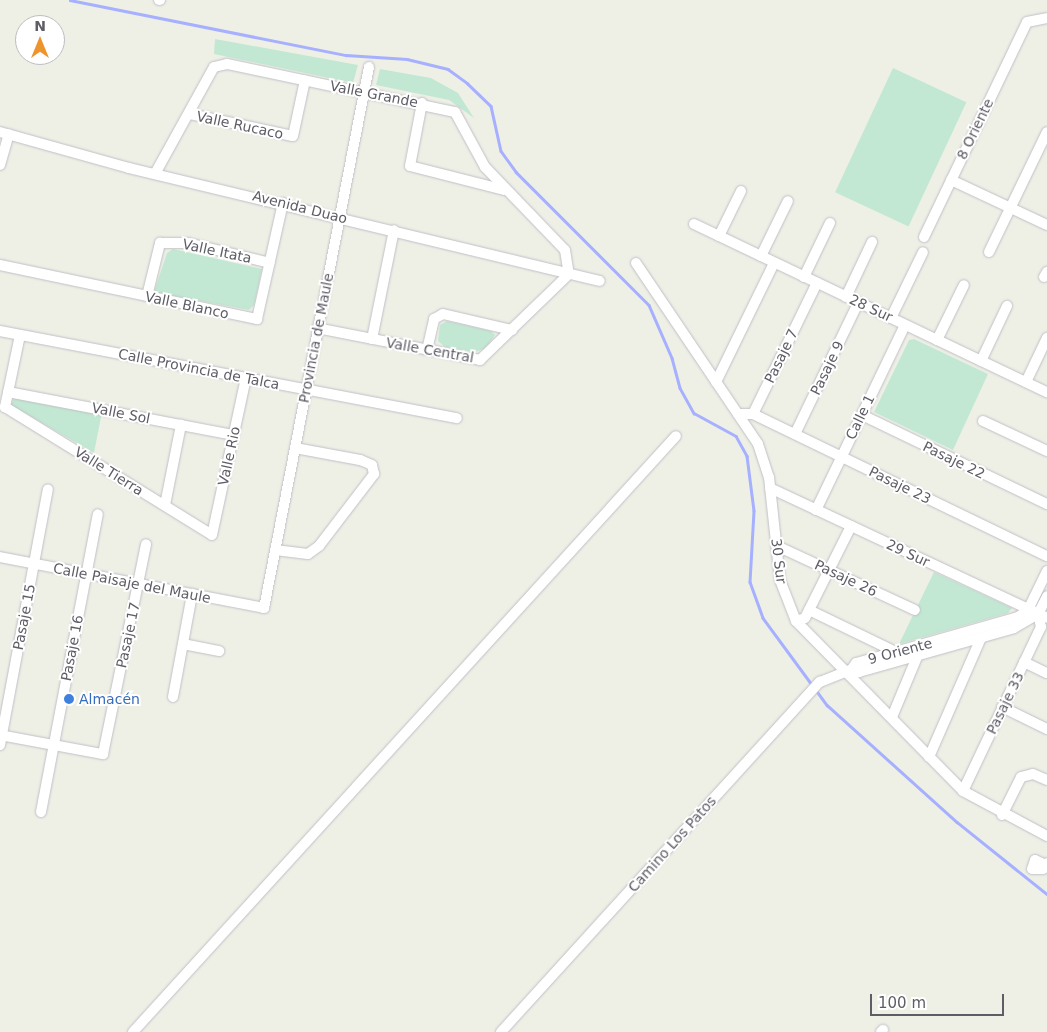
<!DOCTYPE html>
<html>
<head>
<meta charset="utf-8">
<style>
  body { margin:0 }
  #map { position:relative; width:1047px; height:1032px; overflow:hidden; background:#eef0e6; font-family:"DejaVu Sans",sans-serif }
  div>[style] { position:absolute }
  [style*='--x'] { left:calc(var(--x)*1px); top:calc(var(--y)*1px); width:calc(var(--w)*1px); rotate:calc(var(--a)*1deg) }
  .green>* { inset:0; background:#c2e8d3; transform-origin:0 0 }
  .stream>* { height:2.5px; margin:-1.25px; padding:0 1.25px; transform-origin:1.25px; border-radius:1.25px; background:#a6b0ff }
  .roads { filter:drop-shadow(0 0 1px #c0bfc7) drop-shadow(0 0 1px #c0bfc7) }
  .minor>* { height:10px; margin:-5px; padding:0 5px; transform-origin:5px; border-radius:5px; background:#fff }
  .dots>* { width:14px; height:14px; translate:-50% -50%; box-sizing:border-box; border:2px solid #fff; border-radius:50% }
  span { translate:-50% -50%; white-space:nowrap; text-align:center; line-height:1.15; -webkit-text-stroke:4px #fff; paint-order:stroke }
  .street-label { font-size:14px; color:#5d5d66 }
  .shop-label { font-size:14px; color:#366cbe }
  .left { translate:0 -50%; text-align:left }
  .north { position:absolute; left:15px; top:15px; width:50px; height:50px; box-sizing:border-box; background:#fff; border:1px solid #bebec2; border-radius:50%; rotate:0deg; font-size:14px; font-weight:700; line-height:20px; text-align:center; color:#5d5d66 }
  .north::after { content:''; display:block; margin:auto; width:18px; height:22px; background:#ee942d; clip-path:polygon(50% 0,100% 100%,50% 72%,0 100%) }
  .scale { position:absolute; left:870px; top:994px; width:134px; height:22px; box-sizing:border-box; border:2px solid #5d5d66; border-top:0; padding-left:6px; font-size:15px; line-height:18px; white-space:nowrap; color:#5d5d66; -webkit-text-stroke:4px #fff; paint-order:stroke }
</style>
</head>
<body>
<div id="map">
  <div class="green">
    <i style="clip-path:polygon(215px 39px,358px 65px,353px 83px,214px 54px)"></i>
    <i style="left:893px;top:68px;width:81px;height:137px;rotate:25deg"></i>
    <i style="clip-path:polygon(380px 69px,431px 78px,458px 93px,474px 118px,449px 100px,376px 85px)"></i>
    <i style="clip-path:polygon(173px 249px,262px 269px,254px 305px,249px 310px,154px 292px,167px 253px)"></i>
    <i style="clip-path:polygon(447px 321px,491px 331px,495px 335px,486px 348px,475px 352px,445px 347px,438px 341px,440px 325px)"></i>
    <i style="clip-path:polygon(914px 339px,988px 374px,953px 450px,874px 412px,909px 340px)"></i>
    <i style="clip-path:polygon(15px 396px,102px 412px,94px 453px,11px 405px)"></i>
    <i style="clip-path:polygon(934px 572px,1012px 608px,1008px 613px,899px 644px)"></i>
  </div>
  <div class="stream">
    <i style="--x:70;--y:0;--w:281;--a:11.3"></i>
    <i style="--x:346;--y:55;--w:61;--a:3.8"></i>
    <i style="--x:407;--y:59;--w:42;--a:13.7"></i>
    <i style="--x:448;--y:69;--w:24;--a:36"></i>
    <i style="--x:467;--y:83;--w:33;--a:44"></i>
    <i style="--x:491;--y:106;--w:46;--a:77.5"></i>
    <i style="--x:501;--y:151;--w:26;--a:54"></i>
    <i style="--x:516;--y:172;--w:188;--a:45"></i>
    <i style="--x:649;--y:305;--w:58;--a:66.5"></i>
    <i style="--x:672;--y:358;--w:31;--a:75"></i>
    <i style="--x:680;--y:388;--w:29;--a:61"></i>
    <i style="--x:694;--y:413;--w:48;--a:28.7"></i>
    <i style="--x:736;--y:436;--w:23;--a:61"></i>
    <i style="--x:747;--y:456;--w:55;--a:82.7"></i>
    <i style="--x:754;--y:511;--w:71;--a:93.2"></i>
    <i style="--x:750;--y:582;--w:38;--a:70"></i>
    <i style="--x:763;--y:618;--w:84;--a:53.7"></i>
    <i style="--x:816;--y:690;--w:19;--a:54"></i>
    <i style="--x:827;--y:705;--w:175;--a:42"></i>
    <i style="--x:957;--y:822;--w:115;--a:38.7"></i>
  </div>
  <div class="roads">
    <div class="minor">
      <i style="--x:159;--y:0;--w:1;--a:0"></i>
      <i style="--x:422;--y:103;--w:64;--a:100.8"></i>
      <i style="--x:410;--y:166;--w:97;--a:14.3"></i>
      <i style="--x:190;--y:114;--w:105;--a:12.1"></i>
      <i style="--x:293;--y:136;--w:57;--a:-77.9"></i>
      <i style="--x:0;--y:132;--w:134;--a:15.6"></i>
      <i style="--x:129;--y:168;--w:484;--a:13.5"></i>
      <i style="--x:0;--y:165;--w:32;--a:-74"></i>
      <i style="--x:156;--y:172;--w:120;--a:-61.1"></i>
      <i style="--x:214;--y:67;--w:13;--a:-13"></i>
      <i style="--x:227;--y:64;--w:233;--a:11.9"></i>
      <i style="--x:455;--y:112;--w:63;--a:61.4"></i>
      <i style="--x:485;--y:167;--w:115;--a:46.1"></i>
      <i style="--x:565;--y:250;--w:24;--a:81"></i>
      <i style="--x:569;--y:274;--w:124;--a:136"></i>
      <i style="--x:480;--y:360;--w:166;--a:-168.9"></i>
      <i style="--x:951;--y:180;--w:106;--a:25.1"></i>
      <i style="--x:694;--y:224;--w:391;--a:25.5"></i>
      <i style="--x:719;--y:236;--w:50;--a:-63.9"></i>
      <i style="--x:924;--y:237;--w:238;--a:-64.4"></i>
      <i style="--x:1027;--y:22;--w:20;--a:-11"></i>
      <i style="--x:989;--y:252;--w:133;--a:-64.2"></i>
      <i style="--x:761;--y:256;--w:61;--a:-63.9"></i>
      <i style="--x:636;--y:263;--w:218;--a:56"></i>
      <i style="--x:758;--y:444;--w:35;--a:72"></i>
      <i style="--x:769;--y:477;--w:104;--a:83.9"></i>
      <i style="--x:780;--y:580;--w:44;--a:68.7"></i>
      <i style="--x:796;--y:621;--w:238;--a:45.5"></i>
      <i style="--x:963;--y:791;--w:95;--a:28.2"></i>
      <i style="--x:0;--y:265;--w:263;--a:11.9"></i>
      <i style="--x:257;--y:319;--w:119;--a:-77.4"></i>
      <i style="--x:804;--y:277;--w:60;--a:-64.3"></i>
      <i style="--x:1044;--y:277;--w:6;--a:-59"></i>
      <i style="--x:147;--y:296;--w:55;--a:-76.2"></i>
      <i style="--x:160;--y:243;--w:28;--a:0"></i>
      <i style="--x:188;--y:243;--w:84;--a:13.7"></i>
      <i style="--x:846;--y:297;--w:61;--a:-64.7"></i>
      <i style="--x:891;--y:318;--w:73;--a:-64.1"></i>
      <i style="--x:0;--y:331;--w:465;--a:10.8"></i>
      <i style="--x:20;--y:335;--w:74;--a:101.8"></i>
      <i style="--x:5;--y:407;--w:243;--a:31.7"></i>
      <i style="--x:212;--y:535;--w:161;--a:-77.8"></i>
      <i style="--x:372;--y:339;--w:111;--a:-78.6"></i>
      <i style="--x:937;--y:340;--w:61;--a:-63.9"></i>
      <i style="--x:427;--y:350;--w:32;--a:-77"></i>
      <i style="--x:434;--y:319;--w:10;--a:-29"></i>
      <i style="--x:443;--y:314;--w:71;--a:13.1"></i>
      <i style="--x:981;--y:361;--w:61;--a:-64.7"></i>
      <i style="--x:716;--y:382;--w:132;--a:-64"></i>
      <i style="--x:1026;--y:382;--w:49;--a:-64.5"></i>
      <i style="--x:8;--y:392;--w:230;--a:10.8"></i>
      <i style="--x:738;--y:414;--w:15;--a:0"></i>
      <i style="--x:753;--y:414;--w:326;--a:25.8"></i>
      <i style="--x:753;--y:414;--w:146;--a:-64"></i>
      <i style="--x:862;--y:415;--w:205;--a:25.7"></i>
      <i style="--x:983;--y:421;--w:71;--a:25.1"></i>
      <i style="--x:795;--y:434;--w:145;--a:-64.3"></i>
      <i style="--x:770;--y:488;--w:306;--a:25.1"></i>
      <i style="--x:165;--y:505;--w:82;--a:-78.7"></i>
      <i style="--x:816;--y:510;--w:205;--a:-64.3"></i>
      <i style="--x:777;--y:546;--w:152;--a:24.9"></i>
      <i style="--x:275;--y:550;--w:33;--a:7"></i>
      <i style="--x:308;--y:554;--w:14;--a:-36"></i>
      <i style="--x:319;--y:546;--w:91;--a:-52.6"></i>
      <i style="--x:374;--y:474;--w:9;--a:-103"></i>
      <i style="--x:372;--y:465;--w:13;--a:-157"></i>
      <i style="--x:360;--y:460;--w:66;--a:-169.5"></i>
      <i style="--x:0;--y:557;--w:269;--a:10.9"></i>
      <i style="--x:264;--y:608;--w:551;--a:-79.02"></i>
      <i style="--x:1047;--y:571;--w:43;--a:116"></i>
      <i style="--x:1028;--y:610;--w:12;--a:145"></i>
      <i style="--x:1018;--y:617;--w:168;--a:164.1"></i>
      <i style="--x:856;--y:663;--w:7;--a:124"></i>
      <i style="--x:852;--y:669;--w:8;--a:23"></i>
      <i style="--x:859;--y:672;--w:161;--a:-15.8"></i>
      <i style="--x:1014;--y:628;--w:28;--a:-30"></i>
      <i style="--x:1038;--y:614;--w:20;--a:-63"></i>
      <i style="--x:809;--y:610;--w:97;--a:25.8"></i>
      <i style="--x:796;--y:621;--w:9;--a:-18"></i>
      <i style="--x:805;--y:618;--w:103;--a:-63.4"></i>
      <i style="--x:183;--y:644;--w:37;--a:11"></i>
      <i style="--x:1024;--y:662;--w:25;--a:26"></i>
      <i style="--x:173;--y:697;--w:105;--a:-79.5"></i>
      <i style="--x:1002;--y:707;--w:50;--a:26.1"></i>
      <i style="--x:892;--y:717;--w:65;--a:-67.4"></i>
      <i style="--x:0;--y:735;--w:105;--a:10.5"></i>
      <i style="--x:103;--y:754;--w:214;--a:-78.4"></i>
      <i style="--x:0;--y:745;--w:260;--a:-79.4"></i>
      <i style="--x:929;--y:757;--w:128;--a:-66.4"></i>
      <i style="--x:963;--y:791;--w:182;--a:-64.6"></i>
      <i style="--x:1041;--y:627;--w:13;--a:-103"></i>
      <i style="--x:41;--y:812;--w:303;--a:-79.2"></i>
      <i style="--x:1002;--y:815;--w:42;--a:-63.4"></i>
      <i style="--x:1021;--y:777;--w:12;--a:-14"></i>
      <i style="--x:1033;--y:774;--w:15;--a:23"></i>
      <i style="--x:1046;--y:865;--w:12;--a:-156"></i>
      <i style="--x:1035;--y:860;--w:9;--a:108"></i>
      <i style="--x:1032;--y:869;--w:11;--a:0"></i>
      <i style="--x:1043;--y:869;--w:5;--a:-53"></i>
      <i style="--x:1046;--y:865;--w:2;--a:-63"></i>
      <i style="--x:133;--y:1032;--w:806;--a:-47.66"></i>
      <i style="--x:501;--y:1032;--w:474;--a:-47.7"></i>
      <i style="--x:820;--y:682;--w:35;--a:-22"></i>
      <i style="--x:881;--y:1032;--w:3;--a:-45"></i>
    </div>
  </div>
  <div class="dots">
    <i style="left:69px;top:699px;background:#3f7fe0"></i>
  </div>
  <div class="street-label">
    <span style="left:374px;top:94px;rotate:11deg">Valle Grande</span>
    <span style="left:240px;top:125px;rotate:12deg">Valle Rucaco</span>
    <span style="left:975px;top:129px;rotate:-64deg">8 Oriente</span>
    <span style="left:300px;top:207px;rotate:14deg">Avenida Duao</span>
    <span style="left:217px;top:251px;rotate:12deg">Valle Itata</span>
    <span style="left:187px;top:305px;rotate:12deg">Valle Blanco</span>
    <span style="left:871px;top:308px;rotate:25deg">28 Sur</span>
    <span style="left:316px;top:338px;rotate:-79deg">Provincia de Maule</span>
    <span style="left:430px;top:350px;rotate:10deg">Valle Central</span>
    <span style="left:781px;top:356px;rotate:-64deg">Pasaje 7</span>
    <span style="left:827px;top:368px;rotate:-64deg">Pasaje 9</span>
    <span style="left:199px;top:369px;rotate:11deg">Calle Provincia de Talca</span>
    <span style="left:121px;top:413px;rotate:11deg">Valle Sol</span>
    <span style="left:860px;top:417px;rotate:-64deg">Calle 1</span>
    <span style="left:229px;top:456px;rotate:-78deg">Valle Rio</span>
    <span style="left:954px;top:460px;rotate:26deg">Pasaje 22</span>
    <span style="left:109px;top:471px;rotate:32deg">Valle Tierra</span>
    <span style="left:900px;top:485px;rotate:26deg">Pasaje 23</span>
    <span style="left:908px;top:553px;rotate:25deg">29 Sur</span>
    <span style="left:779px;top:561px;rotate:83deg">30 Sur</span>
    <span style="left:846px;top:578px;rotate:25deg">Pasaje 26</span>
    <span style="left:132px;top:583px;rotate:11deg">Calle Paisaje del Maule</span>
    <span style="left:24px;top:617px;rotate:-79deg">Pasaje 15</span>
    <span style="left:128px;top:635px;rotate:-78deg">Pasaje 17</span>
    <span style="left:72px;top:648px;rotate:-79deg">Pasaje 16</span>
    <span style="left:900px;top:651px;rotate:-15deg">9 Oriente</span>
    <span style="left:1005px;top:703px;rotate:-64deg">Pasaje 33</span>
    <span style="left:672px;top:844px;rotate:-48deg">Camino Los Patos</span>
  </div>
  <div class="shop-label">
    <span class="left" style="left:79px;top:699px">Almacén</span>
  </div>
  <div class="north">N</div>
  <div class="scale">100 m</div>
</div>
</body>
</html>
